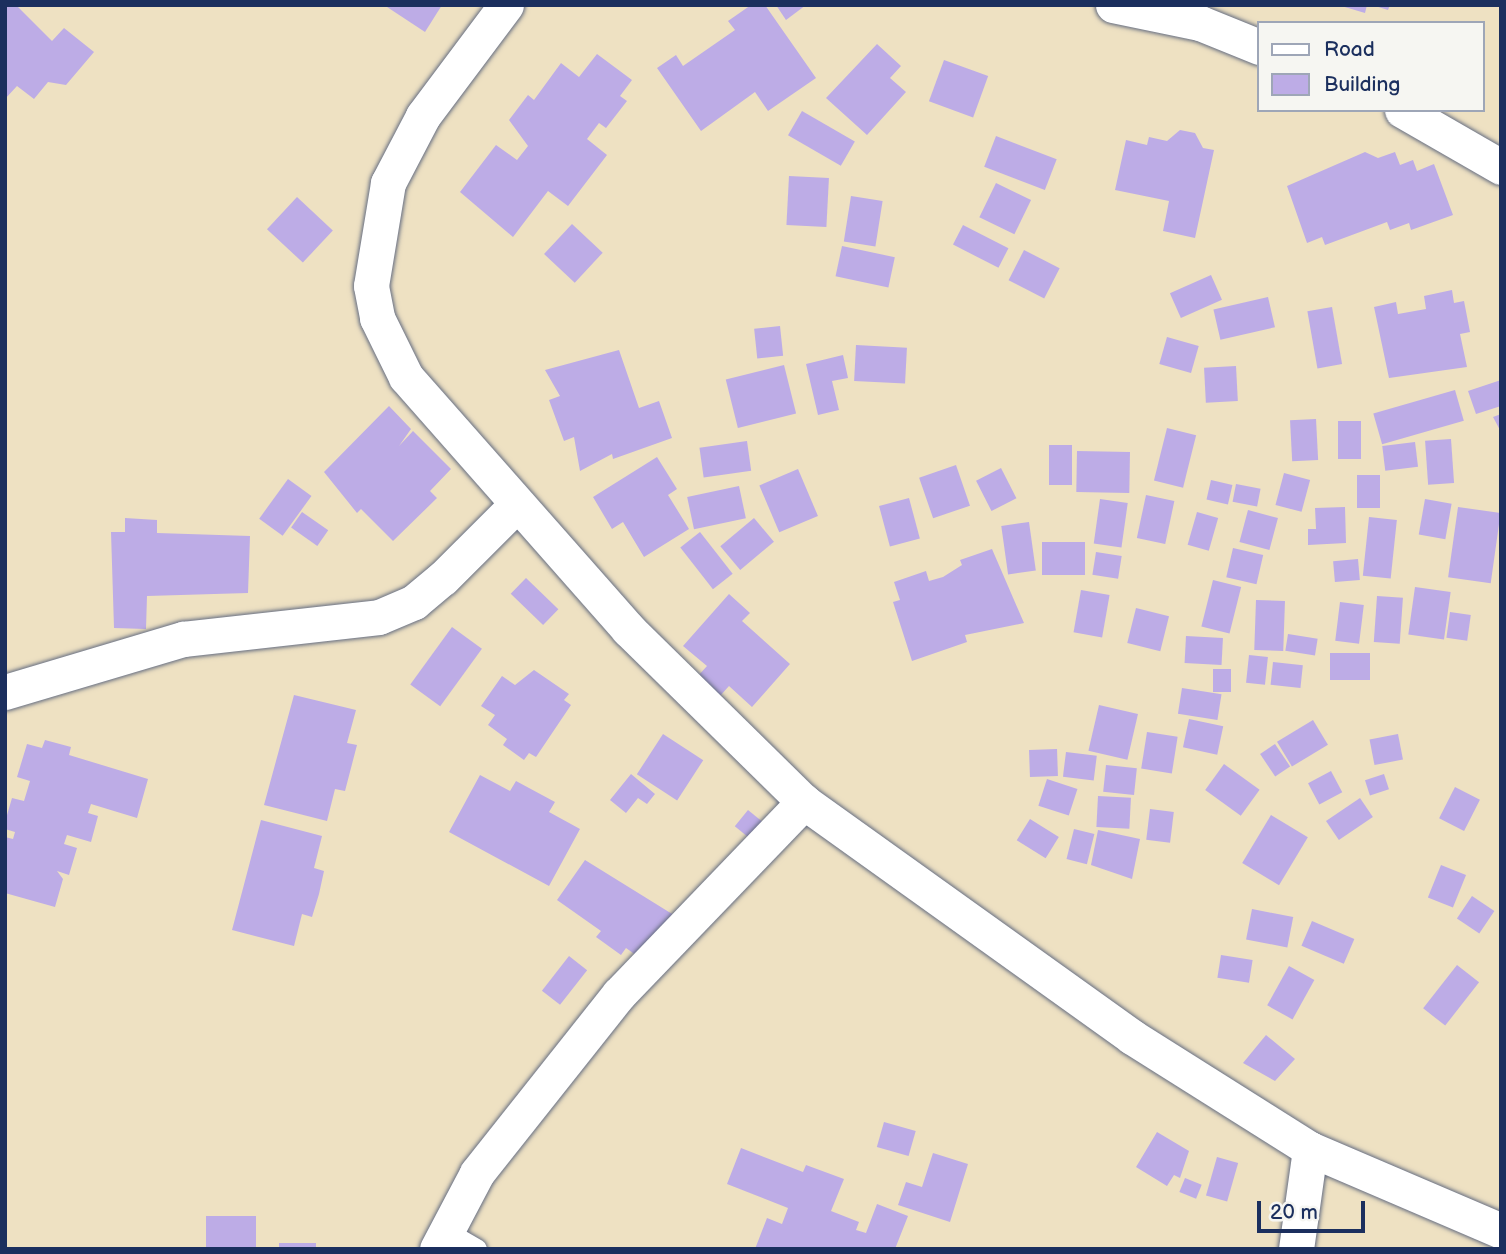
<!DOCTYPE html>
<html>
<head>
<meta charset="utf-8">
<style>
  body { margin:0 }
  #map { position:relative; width:1506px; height:1254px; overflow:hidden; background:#eee1c2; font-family:"Balsamiq Sans",sans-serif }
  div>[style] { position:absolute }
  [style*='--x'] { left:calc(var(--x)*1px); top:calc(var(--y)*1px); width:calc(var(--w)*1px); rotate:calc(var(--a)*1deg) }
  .building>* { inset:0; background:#bdace6; transform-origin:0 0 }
  .roads { filter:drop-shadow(0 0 2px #656d81) drop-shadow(0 0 2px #656d81) }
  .lane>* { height:18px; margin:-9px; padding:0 9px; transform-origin:9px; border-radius:9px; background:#fff }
  .street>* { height:35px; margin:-17.5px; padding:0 17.5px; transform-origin:17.5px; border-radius:17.5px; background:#fff }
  span { translate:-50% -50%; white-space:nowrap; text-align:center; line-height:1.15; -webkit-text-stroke:6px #f6f6f2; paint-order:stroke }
  .frame { position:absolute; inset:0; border:7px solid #1b2f5e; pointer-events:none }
  .legend { position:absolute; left:1257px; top:21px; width:228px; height:91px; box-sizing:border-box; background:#f6f6f2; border:2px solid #9ea6b7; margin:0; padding:9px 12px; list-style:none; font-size:21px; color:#1b2f5e }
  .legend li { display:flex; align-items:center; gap:14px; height:35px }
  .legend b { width:35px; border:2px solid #9ea6b7 }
  .scale { position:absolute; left:1257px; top:1201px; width:108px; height:32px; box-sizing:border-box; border:4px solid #1b2f5e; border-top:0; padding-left:9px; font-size:21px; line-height:24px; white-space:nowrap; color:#1b2f5e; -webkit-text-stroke:5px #f6f6f2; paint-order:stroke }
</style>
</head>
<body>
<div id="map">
  <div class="building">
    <i style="clip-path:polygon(5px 5px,16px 5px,52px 41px,64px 28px,94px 52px,66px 85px,48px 82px,34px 99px,17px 86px,5px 99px)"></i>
    <i style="clip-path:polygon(384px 5px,442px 5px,425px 32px)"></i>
    <i style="clip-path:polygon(751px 5px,765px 5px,816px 78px,768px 111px,755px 92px,701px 131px,657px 68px,676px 55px,683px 66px,735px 30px,728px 21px)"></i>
    <i style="clip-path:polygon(776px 5px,806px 5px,786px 20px)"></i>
    <i style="clip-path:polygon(1338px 5px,1367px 5px,1365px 13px)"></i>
    <i style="clip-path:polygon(1372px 5px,1390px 5px,1388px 10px)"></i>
    <i style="clip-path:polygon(877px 44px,901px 66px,890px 78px,906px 92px,867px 135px,826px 98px)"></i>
    <i style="clip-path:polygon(597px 54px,632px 80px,620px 96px,627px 101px,606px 128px,599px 123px,587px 139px,607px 155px,568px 206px,548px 191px,513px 237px,460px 192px,496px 145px,517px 160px,528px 146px,509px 120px,528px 95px,534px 100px,561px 63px,579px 77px)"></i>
    <i style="left:944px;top:60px;width:47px;height:44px;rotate:20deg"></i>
    <i style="left:802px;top:111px;width:61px;height:28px;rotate:30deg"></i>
    <i style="clip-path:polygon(1180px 130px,1195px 133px,1203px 148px,1214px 150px,1195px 238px,1163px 231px,1169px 201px,1115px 190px,1126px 140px,1147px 145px,1149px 137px,1167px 141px)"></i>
    <i style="left:996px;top:136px;width:65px;height:33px;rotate:21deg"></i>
    <i style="clip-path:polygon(1365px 152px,1378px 158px,1395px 152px,1400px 165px,1413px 160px,1417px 171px,1434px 164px,1453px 215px,1411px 230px,1409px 223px,1390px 230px,1387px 222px,1325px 245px,1322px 237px,1307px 243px,1287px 186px)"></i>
    <i style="left:789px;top:176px;width:40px;height:49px;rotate:3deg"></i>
    <i style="left:996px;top:183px;width:39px;height:38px;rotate:26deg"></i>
    <i style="left:851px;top:196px;width:32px;height:46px;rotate:9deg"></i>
    <i style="left:297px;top:197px;width:49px;height:44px;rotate:43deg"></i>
    <i style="left:572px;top:224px;width:42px;height:41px;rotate:43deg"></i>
    <i style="left:963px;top:225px;width:51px;height:22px;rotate:27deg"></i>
    <i style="left:842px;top:246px;width:54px;height:31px;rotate:12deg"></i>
    <i style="left:1024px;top:250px;width:40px;height:34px;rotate:27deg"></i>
    <i style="left:1211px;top:275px;width:27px;height:45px;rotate:66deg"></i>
    <i style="clip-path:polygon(1452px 290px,1454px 303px,1464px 301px,1470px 332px,1460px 334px,1467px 367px,1389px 378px,1374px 307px,1396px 302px,1398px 314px,1426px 309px,1424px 296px)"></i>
    <i style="left:1268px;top:297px;width:31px;height:56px;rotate:77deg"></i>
    <i style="left:1332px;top:307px;width:58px;height:25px;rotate:80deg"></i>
    <i style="left:780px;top:326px;width:30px;height:26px;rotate:84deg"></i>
    <i style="left:1167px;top:337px;width:33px;height:28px;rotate:16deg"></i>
    <i style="left:856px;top:345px;width:51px;height:36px;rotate:3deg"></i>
    <i style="clip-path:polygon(619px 350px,639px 408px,659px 401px,672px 438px,613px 459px,612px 454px,580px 471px,574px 437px,564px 441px,549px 400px,560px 396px,545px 370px)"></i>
    <i style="clip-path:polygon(843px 355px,848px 378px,832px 381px,839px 410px,818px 415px,806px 364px)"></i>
    <i style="left:784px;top:365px;width:50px;height:60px;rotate:76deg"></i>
    <i style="left:1236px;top:366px;width:35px;height:32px;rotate:87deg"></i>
    <i style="clip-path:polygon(1501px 380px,1501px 406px,1476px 414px,1468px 391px)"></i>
    <i style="left:1455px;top:390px;width:32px;height:85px;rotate:74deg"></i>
    <i style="clip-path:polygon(389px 406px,411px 429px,399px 446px,413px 431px,451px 469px,430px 491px,437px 498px,393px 541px,361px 509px,357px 513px,324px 472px)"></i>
    <i style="clip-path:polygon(1501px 414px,1501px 432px,1493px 417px)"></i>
    <i style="left:1316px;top:419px;width:41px;height:26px;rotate:87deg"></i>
    <i style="left:1338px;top:421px;width:23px;height:38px"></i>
    <i style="left:1167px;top:428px;width:30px;height:54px;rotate:14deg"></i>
    <i style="left:1451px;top:439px;width:44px;height:26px;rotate:86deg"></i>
    <i style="left:747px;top:441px;width:30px;height:48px;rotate:82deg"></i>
    <i style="left:1415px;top:442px;width:25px;height:33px;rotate:83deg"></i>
    <i style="left:1049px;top:445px;width:23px;height:40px"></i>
    <i style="left:1077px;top:451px;width:53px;height:41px;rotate:1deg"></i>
    <i style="clip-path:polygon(657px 457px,677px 489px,668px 495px,689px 529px,644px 557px,623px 522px,612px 529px,593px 497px)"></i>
    <i style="left:956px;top:465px;width:43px;height:39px;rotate:71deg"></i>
    <i style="left:1001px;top:468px;width:34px;height:28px;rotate:63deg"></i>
    <i style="left:798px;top:469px;width:51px;height:42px;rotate:67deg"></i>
    <i style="left:1284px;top:473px;width:27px;height:33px;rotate:15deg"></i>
    <i style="left:1357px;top:475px;width:23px;height:33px"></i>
    <i style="left:288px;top:479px;width:29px;height:49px;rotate:36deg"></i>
    <i style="left:1211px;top:480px;width:22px;height:20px;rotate:13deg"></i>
    <i style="left:1236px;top:484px;width:25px;height:18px;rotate:11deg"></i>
    <i style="left:739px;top:486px;width:33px;height:53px;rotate:78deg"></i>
    <i style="left:1146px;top:495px;width:29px;height:44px;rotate:12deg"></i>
    <i style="left:909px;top:498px;width:42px;height:31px;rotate:75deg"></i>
    <i style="left:1100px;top:499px;width:28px;height:45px;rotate:8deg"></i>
    <i style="left:1425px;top:499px;width:27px;height:36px;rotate:10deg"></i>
    <i style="clip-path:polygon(1345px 507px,1346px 543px,1308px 545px,1308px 529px,1316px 529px,1315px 508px)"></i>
    <i style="left:1458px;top:507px;width:43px;height:71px;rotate:8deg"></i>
    <i style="left:1248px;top:510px;width:31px;height:33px;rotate:15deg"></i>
    <i style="left:302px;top:512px;width:32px;height:19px;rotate:35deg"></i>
    <i style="left:1197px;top:512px;width:22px;height:34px;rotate:16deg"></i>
    <i style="left:1369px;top:517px;width:28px;height:59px;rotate:6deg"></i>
    <i style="clip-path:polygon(125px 518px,157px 520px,157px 533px,250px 536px,248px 593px,147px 596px,146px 629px,114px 628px,111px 532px,125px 532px)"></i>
    <i style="left:754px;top:518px;width:31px;height:44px;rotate:50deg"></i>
    <i style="left:1029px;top:522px;width:49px;height:28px;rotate:82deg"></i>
    <i style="left:700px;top:532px;width:53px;height:25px;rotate:52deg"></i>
    <i style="left:1042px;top:542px;width:43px;height:33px"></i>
    <i style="left:1233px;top:548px;width:31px;height:30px;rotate:13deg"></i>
    <i style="clip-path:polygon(992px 549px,1024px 623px,965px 635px,967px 642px,912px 661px,893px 602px,900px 600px,894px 582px,926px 571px,929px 581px,943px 577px,962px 565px,960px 560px)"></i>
    <i style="left:1096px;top:552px;width:26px;height:23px;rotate:9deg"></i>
    <i style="left:1358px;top:559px;width:21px;height:25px;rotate:85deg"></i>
    <i style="left:526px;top:578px;width:45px;height:22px;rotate:44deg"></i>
    <i style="left:1213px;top:580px;width:29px;height:48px;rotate:14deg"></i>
    <i style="left:1415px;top:587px;width:36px;height:48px;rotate:8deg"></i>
    <i style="left:1081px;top:590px;width:29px;height:43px;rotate:10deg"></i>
    <i style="clip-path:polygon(729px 594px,750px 613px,742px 621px,790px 664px,752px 707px,729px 686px,720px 696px,698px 676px,707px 666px,683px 646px)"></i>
    <i style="left:1377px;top:596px;width:26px;height:46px;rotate:4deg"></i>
    <i style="left:1256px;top:600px;width:29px;height:50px;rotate:2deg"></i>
    <i style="left:1340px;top:602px;width:24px;height:39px;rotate:7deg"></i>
    <i style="left:1136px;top:608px;width:34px;height:36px;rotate:14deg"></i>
    <i style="left:1450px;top:612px;width:21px;height:26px;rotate:8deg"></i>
    <i style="left:452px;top:627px;width:37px;height:71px;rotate:36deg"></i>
    <i style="left:1288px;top:634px;width:30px;height:17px;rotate:9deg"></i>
    <i style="left:1186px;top:636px;width:37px;height:27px;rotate:3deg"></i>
    <i style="left:1330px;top:653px;width:40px;height:27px"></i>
    <i style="left:1249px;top:655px;width:19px;height:28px;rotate:6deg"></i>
    <i style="left:1273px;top:662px;width:30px;height:23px;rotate:6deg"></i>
    <i style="left:1213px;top:669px;width:18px;height:23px"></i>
    <i style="clip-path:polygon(534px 670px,569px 694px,564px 700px,571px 705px,536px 757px,529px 753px,524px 760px,503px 745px,507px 739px,488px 725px,495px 715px,481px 706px,502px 676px,515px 685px)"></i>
    <i style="left:1182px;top:688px;width:40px;height:26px;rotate:9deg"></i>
    <i style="clip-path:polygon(294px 695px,356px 710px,347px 743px,357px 745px,345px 791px,335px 789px,327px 821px,264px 805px)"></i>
    <i style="left:1099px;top:705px;width:40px;height:47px;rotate:13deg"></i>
    <i style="left:1189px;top:719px;width:35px;height:29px;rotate:12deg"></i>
    <i style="left:1313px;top:720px;width:29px;height:42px;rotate:59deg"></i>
    <i style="left:1147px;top:732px;width:31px;height:37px;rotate:9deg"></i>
    <i style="left:663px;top:734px;width:48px;height:48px;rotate:33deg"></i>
    <i style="left:1398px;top:734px;width:26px;height:29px;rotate:79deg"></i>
    <i style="clip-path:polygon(45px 740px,71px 747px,69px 755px,148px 779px,137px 818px,91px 804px,88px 813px,98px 816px,91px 842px,67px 835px,64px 844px,77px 848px,69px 875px,57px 871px,63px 879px,55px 907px,5px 893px,5px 837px,13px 839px,15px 832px,5px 829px,5px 822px,12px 798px,24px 801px,30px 781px,17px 777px,27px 744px,42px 748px)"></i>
    <i style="left:1275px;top:744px;width:27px;height:18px;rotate:56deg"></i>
    <i style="left:1057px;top:749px;width:27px;height:28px;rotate:88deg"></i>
    <i style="left:1066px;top:752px;width:31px;height:25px;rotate:7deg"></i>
    <i style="left:1224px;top:764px;width:44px;height:32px;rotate:36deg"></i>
    <i style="left:1106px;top:765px;width:31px;height:27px;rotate:6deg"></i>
    <i style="left:1331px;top:771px;width:24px;height:26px;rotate:62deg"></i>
    <i style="clip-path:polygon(631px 774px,655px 794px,647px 804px,638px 798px,626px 813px,610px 800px)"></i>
    <i style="left:1384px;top:774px;width:16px;height:20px;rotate:72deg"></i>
    <i style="clip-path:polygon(480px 775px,510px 791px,516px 781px,555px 802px,549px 812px,580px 829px,549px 886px,449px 832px)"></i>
    <i style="left:1047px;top:779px;width:32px;height:28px;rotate:18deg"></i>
    <i style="left:1455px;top:787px;width:28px;height:35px;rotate:27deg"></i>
    <i style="left:1098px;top:796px;width:33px;height:31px;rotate:3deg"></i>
    <i style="left:1360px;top:798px;width:23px;height:41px;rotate:56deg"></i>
    <i style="left:1150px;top:809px;width:24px;height:31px;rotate:7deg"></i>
    <i style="left:748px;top:810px;width:19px;height:21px;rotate:39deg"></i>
    <i style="left:1271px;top:815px;width:43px;height:56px;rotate:31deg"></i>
    <i style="left:1030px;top:819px;width:34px;height:25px;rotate:32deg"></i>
    <i style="clip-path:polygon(261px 820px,322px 836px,314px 868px,324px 871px,319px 894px,312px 917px,302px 914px,294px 946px,232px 930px)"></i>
    <i style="left:1074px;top:829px;width:21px;height:31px;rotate:14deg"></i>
    <i style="clip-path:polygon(1098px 830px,1140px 839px,1132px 879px,1091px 865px)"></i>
    <i style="clip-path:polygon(585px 860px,677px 917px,640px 958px,626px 948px,621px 955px,596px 937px,601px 931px,557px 900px)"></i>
    <i style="left:1441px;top:865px;width:27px;height:35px;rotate:22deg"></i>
    <i style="left:1472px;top:896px;width:27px;height:27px;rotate:34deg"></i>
    <i style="left:1252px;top:909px;width:42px;height:31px;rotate:11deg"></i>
    <i style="left:1312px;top:921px;width:46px;height:27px;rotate:23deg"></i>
    <i style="left:1221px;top:955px;width:32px;height:23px;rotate:9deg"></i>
    <i style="left:569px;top:956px;width:23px;height:44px;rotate:38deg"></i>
    <i style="left:1457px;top:965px;width:28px;height:55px;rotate:38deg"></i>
    <i style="left:1289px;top:966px;width:29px;height:45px;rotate:29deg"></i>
    <i style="clip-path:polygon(1266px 1035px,1295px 1059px,1275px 1081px,1243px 1063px)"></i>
    <i style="left:884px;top:1122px;width:33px;height:26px;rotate:16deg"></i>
    <i style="clip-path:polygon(1157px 1132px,1189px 1151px,1180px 1178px,1174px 1175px,1167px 1186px,1136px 1167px)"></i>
    <i style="clip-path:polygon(741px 1148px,803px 1172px,806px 1165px,844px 1179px,831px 1211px,859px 1222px,856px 1230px,866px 1233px,877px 1204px,908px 1216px,895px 1249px,755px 1249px,767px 1218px,782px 1224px,788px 1208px,727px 1184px)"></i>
    <i style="clip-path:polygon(933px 1153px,968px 1164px,950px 1222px,898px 1205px,906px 1182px,922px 1187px)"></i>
    <i style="left:1217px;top:1157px;width:22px;height:40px;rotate:16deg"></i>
    <i style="left:1185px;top:1178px;width:18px;height:15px;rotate:22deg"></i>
    <i style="left:256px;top:1216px;width:31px;height:50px;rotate:90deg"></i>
    <i style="left:279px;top:1243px;width:37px;height:6px"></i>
  </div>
  <div class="roads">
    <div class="lane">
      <i style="--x:444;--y:1229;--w:39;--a:30"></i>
    </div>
    <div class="street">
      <i style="--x:506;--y:5;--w:139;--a:126.8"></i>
      <i style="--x:423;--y:116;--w:76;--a:117.6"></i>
      <i style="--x:388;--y:183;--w:104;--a:99.4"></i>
      <i style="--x:371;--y:286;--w:33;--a:79"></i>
      <i style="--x:377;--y:318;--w:66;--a:63.8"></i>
      <i style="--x:406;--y:377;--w:336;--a:48.6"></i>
      <i style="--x:628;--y:629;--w:247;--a:44.5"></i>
      <i style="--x:804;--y:802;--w:403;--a:35.6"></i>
      <i style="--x:1132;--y:1037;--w:210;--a:32.2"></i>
      <i style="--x:1310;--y:1149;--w:208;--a:23.2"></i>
      <i style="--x:1113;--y:5;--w:89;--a:11.7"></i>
      <i style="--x:1200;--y:23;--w:64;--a:22.1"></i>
      <i style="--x:1402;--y:110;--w:114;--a:29.9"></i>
      <i style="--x:5;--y:692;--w:186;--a:-16.6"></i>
      <i style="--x:183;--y:639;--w:197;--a:-6.4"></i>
      <i style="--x:379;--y:617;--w:38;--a:-23"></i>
      <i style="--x:414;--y:602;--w:38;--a:-40"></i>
      <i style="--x:443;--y:578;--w:103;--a:-45"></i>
      <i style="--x:437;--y:1249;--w:86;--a:-62.2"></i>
      <i style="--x:477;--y:1173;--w:228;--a:-51.6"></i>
      <i style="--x:619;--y:994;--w:267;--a:-46.1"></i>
      <i style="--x:1296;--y:1249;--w:101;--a:-82"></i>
    </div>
  </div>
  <div class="frame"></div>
  <ul class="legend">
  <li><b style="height:9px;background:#fff"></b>Road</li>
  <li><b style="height:19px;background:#bdace6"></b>Building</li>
  </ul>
  <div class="scale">20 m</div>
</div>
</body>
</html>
